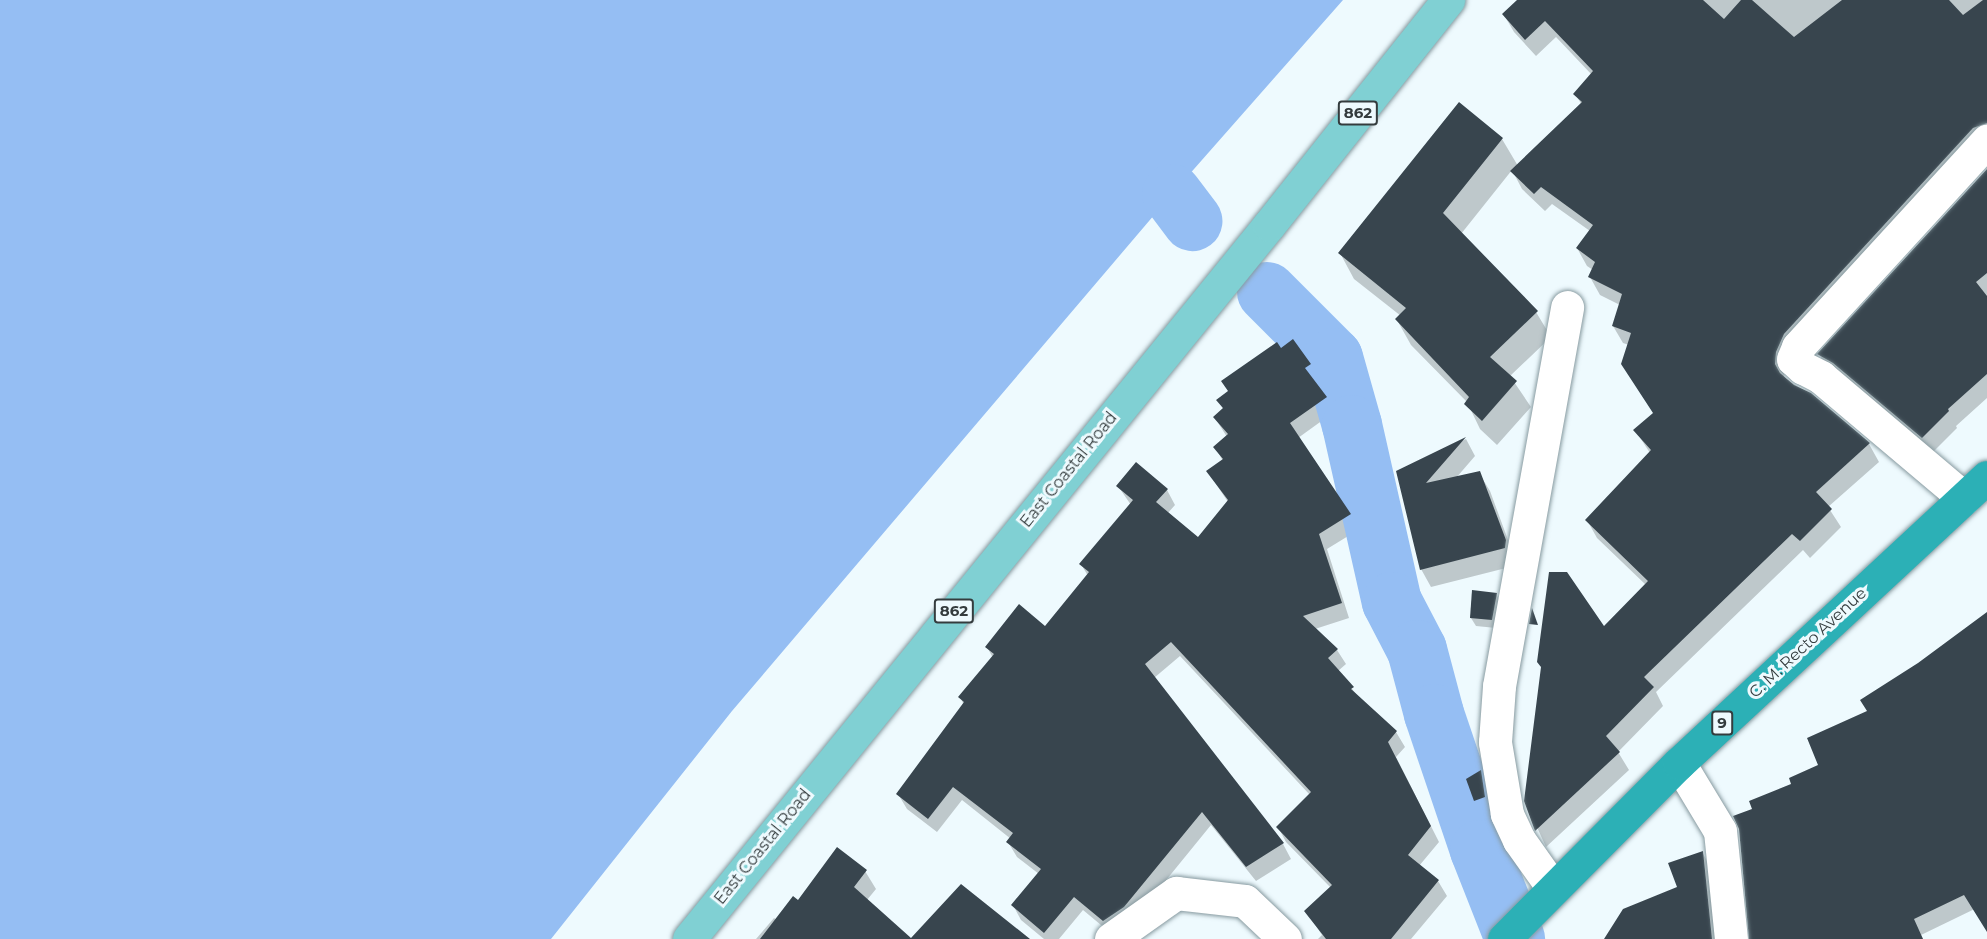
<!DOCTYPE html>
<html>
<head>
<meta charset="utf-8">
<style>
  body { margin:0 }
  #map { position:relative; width:1987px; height:939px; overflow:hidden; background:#eefafe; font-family:Montserrat,sans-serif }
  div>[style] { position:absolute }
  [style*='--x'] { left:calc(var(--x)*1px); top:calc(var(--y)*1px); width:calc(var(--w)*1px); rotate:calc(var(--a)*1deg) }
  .water>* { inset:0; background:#95bef3 }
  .shadow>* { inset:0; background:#0003 }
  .river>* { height:60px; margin:-30px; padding:0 30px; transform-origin:30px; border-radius:30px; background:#95bef3 }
  .building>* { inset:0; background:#38454e }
  .roads { filter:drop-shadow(0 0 2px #879aa0) drop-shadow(0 0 2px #879aa0) }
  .minor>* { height:33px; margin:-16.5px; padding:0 16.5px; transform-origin:16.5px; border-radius:16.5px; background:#fff }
  .major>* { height:33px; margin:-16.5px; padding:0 16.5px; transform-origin:16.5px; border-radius:16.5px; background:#80d0d3 }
  .highway>* { height:33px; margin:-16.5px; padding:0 16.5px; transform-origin:16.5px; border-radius:16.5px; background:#2cb0b6 }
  span { translate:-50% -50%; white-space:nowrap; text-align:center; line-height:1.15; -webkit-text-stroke:6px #eefafe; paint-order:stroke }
  .shield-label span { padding:2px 4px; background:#eefafe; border:2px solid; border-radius:4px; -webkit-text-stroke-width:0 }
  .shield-label { font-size:15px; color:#343c3e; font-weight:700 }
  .street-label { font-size:16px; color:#343c3e }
</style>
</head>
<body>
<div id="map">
  <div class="water">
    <i style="clip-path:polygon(0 0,1343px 0,1172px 194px,732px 711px,551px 939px,0 939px)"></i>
  </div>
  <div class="shadow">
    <i style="clip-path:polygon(1519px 0,1987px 0,1987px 143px,1785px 371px,1784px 378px,1810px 394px,1869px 444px,1879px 462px,1828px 507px,1841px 527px,1810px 558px,1803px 550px,1656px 692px,1663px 706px,1618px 752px,1629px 770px,1546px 847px,1525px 801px,1604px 628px,1646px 585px,1597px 538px,1587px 520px,1650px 453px,1635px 430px,1654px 414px,1622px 364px,1629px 345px,1623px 343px,1613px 326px,1620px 305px,1600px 295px,1590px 277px,1593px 270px,1587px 266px,1577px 248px,1590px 231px,1552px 204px,1545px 211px,1522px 189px,1512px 170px,1461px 234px,1536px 312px,1551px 337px,1510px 376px,1531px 407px,1497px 445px,1480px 429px,1467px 402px,1411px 345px,1397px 320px,1401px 316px,1354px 279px,1340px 253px,1502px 139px,1518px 166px,1582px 105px,1575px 94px,1592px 75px,1556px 37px,1536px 56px,1514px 32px,1504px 15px)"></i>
    <i style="clip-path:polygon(1987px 171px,1987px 398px,1956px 426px,1957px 428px,1932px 453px,1828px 370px,1819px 354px)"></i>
    <i style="clip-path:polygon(1280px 350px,1309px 365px,1318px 380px,1314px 382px,1334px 412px,1298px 438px,1358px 530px,1327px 549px,1349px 618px,1315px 629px,1337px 650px,1346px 664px,1338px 671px,1360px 699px,1396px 732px,1405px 747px,1396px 757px,1439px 842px,1419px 866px,1438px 881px,1447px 896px,1411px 939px,1318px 939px,1322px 935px,1306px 911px,1331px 888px,1286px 842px,1278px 827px,1310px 795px,1180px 656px,1154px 678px,1283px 844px,1291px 859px,1256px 881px,1211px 825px,1132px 922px,1113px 935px,1083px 910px,1059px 939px,1044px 939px,1021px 920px,1013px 905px,1039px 874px,1017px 857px,1008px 842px,1011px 839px,962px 800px,937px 832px,907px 809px,898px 794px,964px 705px,960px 697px,993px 658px,987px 647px,1045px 628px,1088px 576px,1081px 564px,1131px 505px,1118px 486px,1167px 490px,1175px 505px,1167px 514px,1198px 539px,1228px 502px,1208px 472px,1223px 461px,1215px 447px,1227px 437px,1215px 418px,1224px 410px,1218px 401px)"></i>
    <i style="clip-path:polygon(1466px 439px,1475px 456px,1456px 478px,1479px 473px,1490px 491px,1515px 559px,1514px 566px,1431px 587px,1421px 569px,1398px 472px)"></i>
    <i style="clip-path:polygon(1496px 594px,1501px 603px,1496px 628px,1476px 626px,1471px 618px)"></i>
    <i style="clip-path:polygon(1987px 614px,1987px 903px,1921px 935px,1923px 939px,1751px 939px,1754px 810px,1820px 765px,1869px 712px,1919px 664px)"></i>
    <i style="clip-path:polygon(1480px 772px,1485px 780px,1489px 805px,1480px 808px,1475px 800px)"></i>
    <i style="clip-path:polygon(1702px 852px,1711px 868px,1719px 939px,1605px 939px,1678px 888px)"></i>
    <i style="clip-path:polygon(865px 871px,876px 889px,867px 900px,910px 939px,756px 939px,774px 918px,777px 920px,798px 902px)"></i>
  </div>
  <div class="river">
    <i style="--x:1172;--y:194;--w:34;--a:53"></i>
    <i style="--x:1267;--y:292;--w:93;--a:45"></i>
    <i style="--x:1333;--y:358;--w:70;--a:74.2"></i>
    <i style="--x:1352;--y:425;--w:181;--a:77.3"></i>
    <i style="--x:1392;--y:602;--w:54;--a:62.5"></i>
    <i style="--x:1417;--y:650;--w:66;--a:75.1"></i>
    <i style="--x:1434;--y:714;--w:144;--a:71.3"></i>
    <i style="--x:1480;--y:850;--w:96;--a:68.5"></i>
  </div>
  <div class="building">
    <i style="clip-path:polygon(1517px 0,1703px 0,1724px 19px,1741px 0,1752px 0,1794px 37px,1842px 0,1949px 0,1963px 15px,1983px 0,1987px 0,1987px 123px,1973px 128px,1784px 334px,1776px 352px,1775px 364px,1780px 373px,1794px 385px,1811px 393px,1870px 443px,1816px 492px,1832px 509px,1800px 541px,1792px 534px,1644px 677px,1654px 687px,1606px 736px,1620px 752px,1535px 831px,1524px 801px,1541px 667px,1537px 662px,1549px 572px,1567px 572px,1604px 626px,1648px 581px,1585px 520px,1651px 450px,1633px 430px,1653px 413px,1621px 364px,1631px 333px,1612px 326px,1622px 294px,1588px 277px,1595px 262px,1576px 248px,1593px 225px,1541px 187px,1534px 194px,1510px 171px,1582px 102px,1573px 94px,1593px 71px,1545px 21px,1525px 40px,1502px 14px)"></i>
    <i style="clip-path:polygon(1459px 102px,1503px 138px,1443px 213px,1538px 311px,1490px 357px,1517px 381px,1482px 421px,1464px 404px,1469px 397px,1395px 319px,1406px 308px,1338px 253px)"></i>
    <i style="clip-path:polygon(1987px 169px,1987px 273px,1976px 282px,1987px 296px,1987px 374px,1948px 409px,1949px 411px,1922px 438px,1833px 363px,1817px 354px)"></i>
    <i style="clip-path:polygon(1293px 339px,1311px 364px,1305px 368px,1327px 397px,1290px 423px,1351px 514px,1319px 534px,1342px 603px,1303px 616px,1338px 649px,1328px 658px,1354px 687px,1351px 689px,1397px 731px,1388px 742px,1431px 826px,1408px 855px,1439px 880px,1391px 939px,1326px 939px,1304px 911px,1332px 885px,1276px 827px,1311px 792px,1171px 642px,1145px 664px,1284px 843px,1246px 867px,1202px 812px,1124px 907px,1103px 921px,1074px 897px,1044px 933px,1011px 905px,1041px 869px,1006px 842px,1013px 833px,953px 787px,928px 819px,896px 794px,964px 702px,958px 697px,994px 654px,985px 647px,1019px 604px,1045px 626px,1089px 572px,1079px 564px,1133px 500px,1116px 486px,1136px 462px,1168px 489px,1156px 502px,1198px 537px,1228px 500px,1206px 471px,1223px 459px,1213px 447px,1228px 434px,1213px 417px,1223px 408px,1216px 400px,1228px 391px,1221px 381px,1277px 342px,1281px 348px)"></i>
    <i style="clip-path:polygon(1466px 437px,1426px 483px,1480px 471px,1506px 540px,1505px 548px,1420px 570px,1396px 471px)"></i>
    <i style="clip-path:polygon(1472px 590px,1497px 593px,1492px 620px,1470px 618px)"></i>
    <i style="clip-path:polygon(1532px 608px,1538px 625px,1529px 624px)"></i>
    <i style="clip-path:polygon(1987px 612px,1987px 932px,1964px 895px,1914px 919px,1923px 939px,1749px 939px,1739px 829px,1733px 816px,1752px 809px,1749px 801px,1791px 784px,1789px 778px,1818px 765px,1807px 738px,1867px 711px,1860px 700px,1918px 663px)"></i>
    <i style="clip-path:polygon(1481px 770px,1485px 797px,1474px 801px,1466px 779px)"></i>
    <i style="clip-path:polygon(837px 847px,867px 870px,854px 887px,911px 938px,961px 884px,1030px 939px,760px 939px,793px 896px,798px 900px)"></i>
    <i style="clip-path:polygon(1703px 851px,1712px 939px,1604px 939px,1623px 909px,1677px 887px,1668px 863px)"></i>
  </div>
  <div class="roads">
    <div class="minor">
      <i style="--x:1964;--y:498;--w:187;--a:-139.8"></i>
      <i style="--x:1821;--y:377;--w:20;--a:-153"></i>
      <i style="--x:1803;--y:368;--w:13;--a:-138"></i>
      <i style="--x:1793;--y:359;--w:13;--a:-67"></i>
      <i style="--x:1798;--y:347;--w:280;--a:-47.5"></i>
      <i style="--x:1679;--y:763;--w:79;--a:58.9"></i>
      <i style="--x:1720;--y:831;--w:109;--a:84.2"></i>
      <i style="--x:1553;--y:888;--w:59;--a:-125.3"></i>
      <i style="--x:1519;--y:840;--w:29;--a:-115"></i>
      <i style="--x:1507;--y:814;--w:73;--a:-99.5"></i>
      <i style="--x:1495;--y:742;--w:56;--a:-85.9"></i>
      <i style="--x:1499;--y:686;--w:385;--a:-79.8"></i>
      <i style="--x:1111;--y:939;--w:80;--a:-35.3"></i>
      <i style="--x:1176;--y:893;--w:69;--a:6.6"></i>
      <i style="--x:1245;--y:901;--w:55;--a:43.5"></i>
    </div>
    <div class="major">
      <i style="--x:689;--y:939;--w:920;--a:-50.91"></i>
      <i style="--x:1269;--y:225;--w:288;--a:-51.5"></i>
    </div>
    <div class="highway">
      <i style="--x:1504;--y:939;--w:248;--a:-45.2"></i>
      <i style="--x:1679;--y:763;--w:420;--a:-42.9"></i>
    </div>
  </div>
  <div class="shield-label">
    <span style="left:1358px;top:113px">862</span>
    <span style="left:954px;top:611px">862</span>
    <span style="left:1722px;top:723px">9</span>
  </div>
  <div class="street-label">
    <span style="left:1069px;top:470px;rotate:-51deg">East Coastal Road</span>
    <span style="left:1808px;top:643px;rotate:-43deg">C. M. Recto Avenue</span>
    <span style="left:763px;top:847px;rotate:-51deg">East Coastal Road</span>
  </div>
</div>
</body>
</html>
